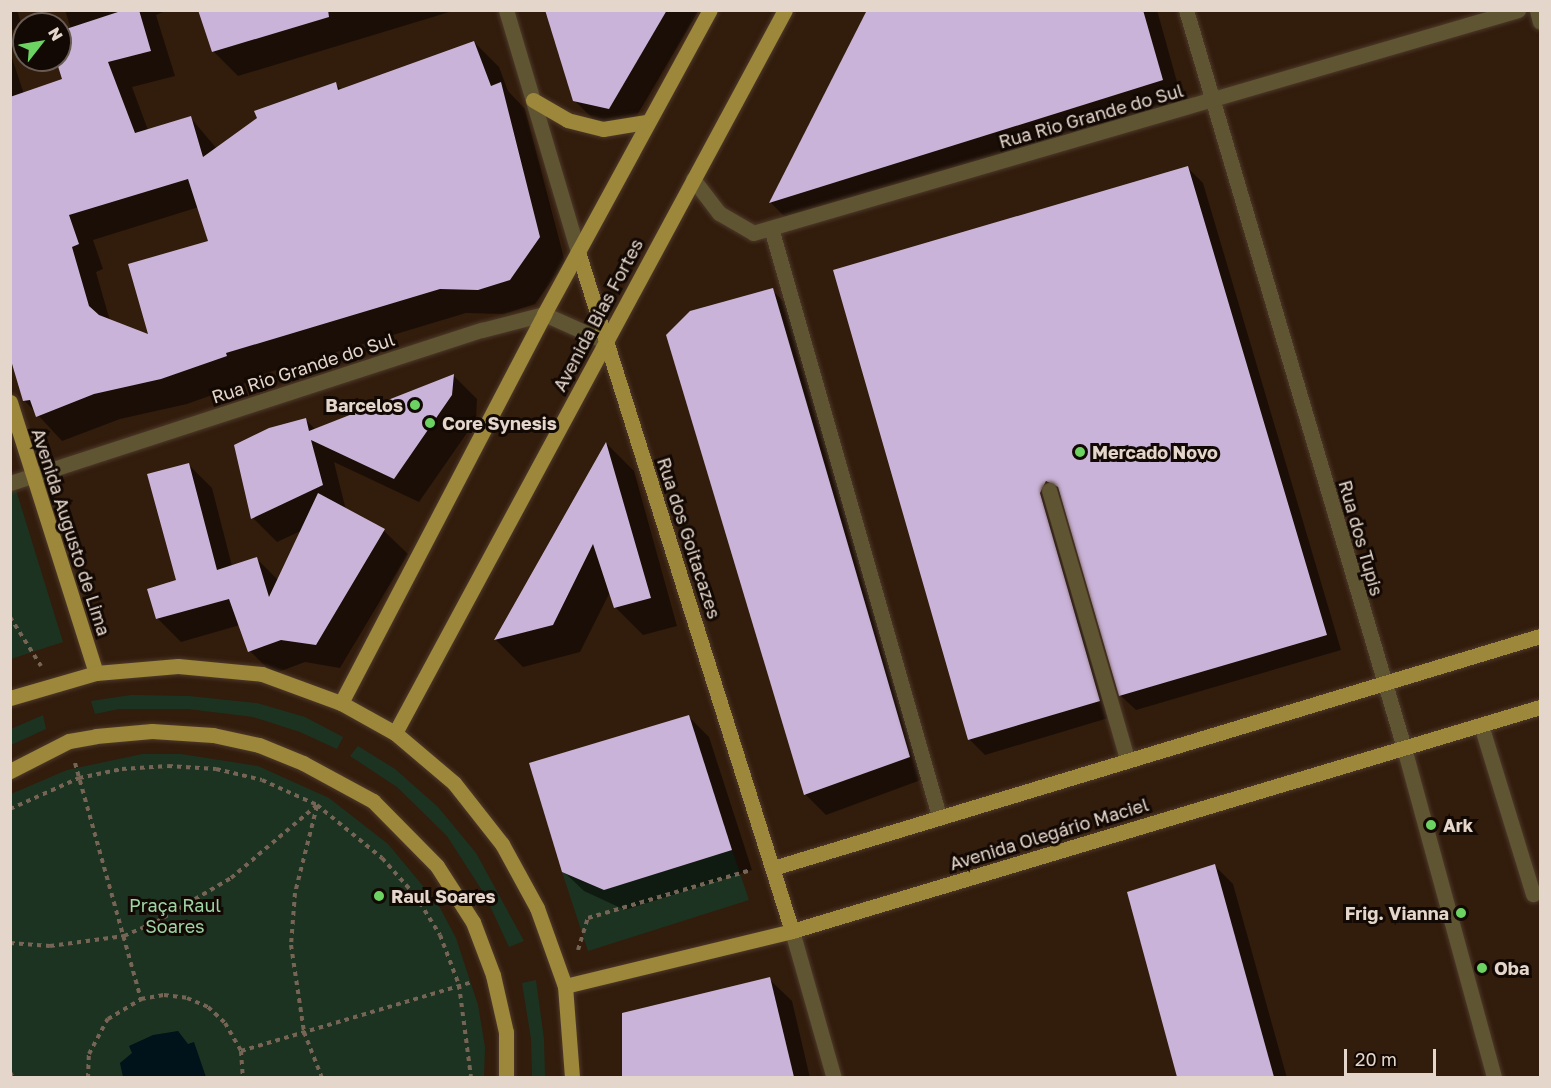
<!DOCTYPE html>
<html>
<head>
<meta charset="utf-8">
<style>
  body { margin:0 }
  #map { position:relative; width:1551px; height:1088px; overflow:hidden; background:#321c0c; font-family:"Golos Text",sans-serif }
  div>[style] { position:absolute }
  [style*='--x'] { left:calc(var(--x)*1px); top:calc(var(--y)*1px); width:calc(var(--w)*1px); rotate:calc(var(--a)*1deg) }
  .green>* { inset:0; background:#1d3321 }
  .water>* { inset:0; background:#00121a }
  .shadow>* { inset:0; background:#0007 }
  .building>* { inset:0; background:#c9b3d8 }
  .path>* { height:4px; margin-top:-2px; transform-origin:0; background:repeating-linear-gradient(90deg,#766455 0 4.5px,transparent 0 9px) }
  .roads { filter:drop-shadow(0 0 2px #4e3a2b) drop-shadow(0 0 2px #4e3a2b) }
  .minor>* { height:15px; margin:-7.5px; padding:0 7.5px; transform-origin:7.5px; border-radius:7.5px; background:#5f5532 }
  .major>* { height:15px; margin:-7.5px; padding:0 7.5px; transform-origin:7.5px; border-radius:7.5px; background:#9c873a }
  .dots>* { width:16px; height:16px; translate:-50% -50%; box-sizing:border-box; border:3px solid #130904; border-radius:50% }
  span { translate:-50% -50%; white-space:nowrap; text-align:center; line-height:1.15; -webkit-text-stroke:6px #130904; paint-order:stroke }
  .street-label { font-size:18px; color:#e4d6cb }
  .poi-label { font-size:18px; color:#e4d6cb; font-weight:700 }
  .right { translate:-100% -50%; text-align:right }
  .left { translate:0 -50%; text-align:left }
  .park-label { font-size:18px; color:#9dd5a5 }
  .frame { position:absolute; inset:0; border:12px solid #e4d6cb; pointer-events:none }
  .north { position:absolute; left:12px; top:12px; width:60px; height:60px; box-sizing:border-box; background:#130904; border:2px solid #675b54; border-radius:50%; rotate:59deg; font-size:16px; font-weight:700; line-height:24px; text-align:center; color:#e4d6cb }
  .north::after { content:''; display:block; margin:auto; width:21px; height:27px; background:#6cd362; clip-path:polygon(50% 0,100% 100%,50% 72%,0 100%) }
  .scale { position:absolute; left:1344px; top:1049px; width:92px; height:27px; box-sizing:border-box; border:3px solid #e4d6cb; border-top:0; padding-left:8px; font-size:18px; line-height:21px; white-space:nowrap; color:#e4d6cb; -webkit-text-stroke:4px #130904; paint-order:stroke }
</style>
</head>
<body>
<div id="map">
  <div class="green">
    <i style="clip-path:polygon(16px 490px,63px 642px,11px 659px,10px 491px)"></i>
    <i style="clip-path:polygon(131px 695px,189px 696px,257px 703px,305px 717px,343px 737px,337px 749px,300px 732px,253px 717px,188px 709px,119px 709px,95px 714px,91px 701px)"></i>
    <i style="clip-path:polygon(43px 715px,46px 729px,11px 745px,11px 729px)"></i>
    <i style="clip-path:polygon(358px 746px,395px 769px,438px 807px,476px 853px,524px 941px,509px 947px,485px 895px,447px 836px,397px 787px,350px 756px)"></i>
    <i style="clip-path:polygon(142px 754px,181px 754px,258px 766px,329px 798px,388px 844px,438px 904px,456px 938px,478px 1005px,485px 1047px,484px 1077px,11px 1077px,11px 794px,67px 770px)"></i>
    <i style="clip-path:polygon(732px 850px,749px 900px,588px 951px,562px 872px,604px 890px)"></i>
    <i style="clip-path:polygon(536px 980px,544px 1039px,545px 1077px,532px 1077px,531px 1039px,522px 983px)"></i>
  </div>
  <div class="water">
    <i style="clip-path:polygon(178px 1031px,188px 1044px,194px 1042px,206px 1077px,123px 1077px,120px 1063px,132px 1053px,129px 1046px,153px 1035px)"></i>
  </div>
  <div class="shadow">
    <i style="clip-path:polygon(10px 10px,17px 10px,22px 27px,10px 31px)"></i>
    <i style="clip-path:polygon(evenodd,65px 10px,168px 10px,156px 15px,175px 76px,132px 87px,148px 130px,190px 117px,217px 149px,335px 84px,342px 90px,474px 42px,499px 67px,508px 91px,525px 109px,565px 262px,535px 304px,504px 314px,466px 313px,250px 378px,251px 381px,187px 404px,120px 419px,62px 441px,24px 400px,10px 356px,10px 52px,24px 94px,64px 80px,57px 60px,60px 32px,71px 29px,65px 10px,199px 207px,210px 242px,150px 337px,110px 321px,96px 272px,103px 269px,93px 240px,199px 207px)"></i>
    <i style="clip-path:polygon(201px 10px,456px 10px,238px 76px,213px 51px)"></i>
    <i style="clip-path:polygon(546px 10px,699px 10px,629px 129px,595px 121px,574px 100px)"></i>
    <i style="clip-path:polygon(869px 10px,1157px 10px,1182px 100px,790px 222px,771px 203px)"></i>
    <i style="clip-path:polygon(1187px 167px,1203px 183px,1341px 650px,1136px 710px,1120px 695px,1062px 494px,1054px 509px,1115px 716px,985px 755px,969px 739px,834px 271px)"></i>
    <i style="clip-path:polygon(772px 290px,792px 310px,929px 777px,826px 815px,806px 795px,668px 335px)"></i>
    <i style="clip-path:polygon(454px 376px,477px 399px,476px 420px,419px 502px,334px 462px,346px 510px,384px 531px,408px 554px,340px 668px,305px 662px,273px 674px,250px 651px,240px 625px,181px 642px,157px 618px,177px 582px,188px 464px,212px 488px,232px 566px,256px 558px,279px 581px,303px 530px,277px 542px,253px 518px,305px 419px,316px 430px)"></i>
    <i style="clip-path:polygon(607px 444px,634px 471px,677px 626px,643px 635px,615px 607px,610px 592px,580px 652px,523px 667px,496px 640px)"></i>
    <i style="clip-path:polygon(689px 717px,709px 737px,752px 870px,625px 910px,584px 891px,563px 871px)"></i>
    <i style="clip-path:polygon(1215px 866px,1233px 884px,1287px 1078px,1171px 1078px,1178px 1075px)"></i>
    <i style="clip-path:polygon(769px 979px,792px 1001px,810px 1078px,623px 1078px,624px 1015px)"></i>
  </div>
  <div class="building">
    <i style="clip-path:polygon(evenodd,124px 10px,139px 10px,151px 51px,108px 62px,135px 133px,191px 116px,203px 157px,257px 118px,254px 111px,336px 82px,338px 90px,474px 41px,491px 86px,501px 82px,540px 237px,510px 280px,478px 290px,440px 289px,226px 353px,227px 356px,161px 379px,94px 394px,36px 417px,30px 400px,23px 401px,10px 357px,10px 97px,62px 79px,56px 60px,60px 60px,60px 31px,124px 10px,188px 179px,208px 241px,128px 264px,148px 334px,99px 315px,89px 306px,72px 247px,79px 244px,69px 215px,188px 179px)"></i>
    <i style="clip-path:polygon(198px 10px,328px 10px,329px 17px,212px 52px)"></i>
    <i style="clip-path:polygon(545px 10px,667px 10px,609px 109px,573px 101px)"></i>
    <i style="clip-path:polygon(867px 10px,1143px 10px,1163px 80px,769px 203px)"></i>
    <i style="clip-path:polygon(1188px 166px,1327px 635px,1119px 696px,1058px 487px,1046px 481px,1040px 493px,1100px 701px,968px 740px,833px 270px)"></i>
    <i style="clip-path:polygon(773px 288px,910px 757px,804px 795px,666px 335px,690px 311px)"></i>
    <i style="clip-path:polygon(454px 374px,452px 395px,394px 479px,311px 440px,323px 485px,251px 519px,234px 445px,269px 428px,306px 418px,309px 431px)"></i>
    <i style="clip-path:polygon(606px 442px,651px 598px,614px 608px,593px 544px,553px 625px,494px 640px)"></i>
    <i style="clip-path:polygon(189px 463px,217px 570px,257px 557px,269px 597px,318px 493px,385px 529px,316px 645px,281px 640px,248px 652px,229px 599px,156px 619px,147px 589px,176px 580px,147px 474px)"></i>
    <i style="clip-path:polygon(689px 715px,732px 850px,604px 890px,562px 872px,529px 763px)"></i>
    <i style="clip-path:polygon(1215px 864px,1274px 1077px,1177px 1077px,1127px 892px)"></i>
    <i style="clip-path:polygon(770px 977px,794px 1077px,622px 1077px,622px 1013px)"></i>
  </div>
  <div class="path">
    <i style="--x:10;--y:617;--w:58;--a:57.7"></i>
    <i style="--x:75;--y:763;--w:245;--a:74.4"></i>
    <i style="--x:317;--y:806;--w:90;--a:104.2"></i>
    <i style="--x:295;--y:893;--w:52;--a:94.4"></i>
    <i style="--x:291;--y:945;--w:88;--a:81.5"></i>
    <i style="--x:304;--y:1032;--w:49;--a:68.6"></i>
    <i style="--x:10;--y:809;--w:76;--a:-24.2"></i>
    <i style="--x:79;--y:778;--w:44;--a:-11.8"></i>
    <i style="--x:122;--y:769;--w:46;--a:-3.7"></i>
    <i style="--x:168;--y:766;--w:48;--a:3.6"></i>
    <i style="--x:216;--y:769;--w:47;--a:13.4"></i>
    <i style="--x:262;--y:780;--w:60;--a:24.4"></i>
    <i style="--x:317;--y:805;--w:84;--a:39.2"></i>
    <i style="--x:382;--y:858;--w:50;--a:48.3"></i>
    <i style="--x:415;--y:895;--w:47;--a:58"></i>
    <i style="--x:440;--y:935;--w:53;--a:69.2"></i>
    <i style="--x:459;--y:985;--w:94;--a:82.6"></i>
    <i style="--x:10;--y:943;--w:40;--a:4.3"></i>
    <i style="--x:50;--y:946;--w:75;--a:-7.7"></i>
    <i style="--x:124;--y:936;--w:35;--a:-24"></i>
    <i style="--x:156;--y:922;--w:87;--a:-30.4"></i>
    <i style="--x:231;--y:878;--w:113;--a:-40.3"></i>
    <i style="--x:578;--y:950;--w:34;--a:-73"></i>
    <i style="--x:588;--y:918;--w:170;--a:-16.4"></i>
    <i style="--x:241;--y:1051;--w:241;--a:-16.6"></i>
    <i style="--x:10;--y:1072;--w:7;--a:63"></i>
    <i style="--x:88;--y:1078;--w:24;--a:-88"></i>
    <i style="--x:89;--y:1054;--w:40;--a:-62"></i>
    <i style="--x:108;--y:1019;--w:39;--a:-31"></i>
    <i style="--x:141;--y:999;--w:23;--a:-10"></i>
    <i style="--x:164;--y:995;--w:23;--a:7"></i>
    <i style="--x:187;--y:998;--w:23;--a:23"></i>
    <i style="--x:208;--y:1007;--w:23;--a:43"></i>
    <i style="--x:225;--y:1023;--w:32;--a:60"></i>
    <i style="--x:241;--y:1051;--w:27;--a:86"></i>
  </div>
  <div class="roads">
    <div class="minor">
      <i style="--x:506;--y:10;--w:252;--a:73.4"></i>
      <i style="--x:1186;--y:10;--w:770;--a:73.54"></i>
      <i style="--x:1404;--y:748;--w:342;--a:74.7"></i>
      <i style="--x:1537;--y:10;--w:12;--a:76"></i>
      <i style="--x:693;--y:179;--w:43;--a:52.6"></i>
      <i style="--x:719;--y:213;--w:39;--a:30"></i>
      <i style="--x:753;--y:233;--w:797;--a:-16.25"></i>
      <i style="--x:771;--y:228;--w:612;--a:74.05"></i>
      <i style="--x:10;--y:483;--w:496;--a:-18"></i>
      <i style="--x:482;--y:330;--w:64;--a:-14.5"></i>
      <i style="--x:544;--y:314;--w:69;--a:24"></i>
      <i style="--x:1049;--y:490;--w:280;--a:73.8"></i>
      <i style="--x:1481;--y:725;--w:177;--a:72.9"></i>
      <i style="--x:792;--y:931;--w:153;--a:74.1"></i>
    </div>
    <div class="major">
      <i style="--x:533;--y:100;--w:39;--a:30"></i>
      <i style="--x:567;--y:120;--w:37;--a:14"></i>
      <i style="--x:603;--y:129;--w:44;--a:-9.2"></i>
      <i style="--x:578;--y:252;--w:712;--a:72.51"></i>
      <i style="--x:10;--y:402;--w:284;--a:72.4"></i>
      <i style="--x:10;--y:698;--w:90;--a:-16.2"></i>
      <i style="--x:96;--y:673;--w:82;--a:-4.9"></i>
      <i style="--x:178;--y:666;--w:84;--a:5.4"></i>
      <i style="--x:262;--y:674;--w:84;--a:20.2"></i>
      <i style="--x:341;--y:703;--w:62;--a:29.1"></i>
      <i style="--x:395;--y:733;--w:77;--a:40.3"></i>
      <i style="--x:454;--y:783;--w:78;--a:51.8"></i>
      <i style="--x:502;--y:844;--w:73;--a:61.3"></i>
      <i style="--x:537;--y:908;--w:83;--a:70.3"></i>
      <i style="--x:565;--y:986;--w:92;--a:85.6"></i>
      <i style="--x:341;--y:703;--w:439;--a:-62.4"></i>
      <i style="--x:544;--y:314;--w:346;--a:-61.4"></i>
      <i style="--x:395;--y:733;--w:821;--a:-61.66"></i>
      <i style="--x:10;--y:771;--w:66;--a:-27"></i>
      <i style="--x:69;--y:741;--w:27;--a:-10"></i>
      <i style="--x:96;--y:736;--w:56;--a:-5.1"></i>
      <i style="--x:152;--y:731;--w:61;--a:3.8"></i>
      <i style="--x:213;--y:735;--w:47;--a:12.3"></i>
      <i style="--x:259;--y:745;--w:48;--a:22.2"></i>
      <i style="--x:303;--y:763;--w:80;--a:28.5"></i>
      <i style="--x:373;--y:801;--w:91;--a:45.4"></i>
      <i style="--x:437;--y:866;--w:67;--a:57.3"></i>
      <i style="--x:473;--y:922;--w:57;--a:69.3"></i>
      <i style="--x:493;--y:975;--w:58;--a:77.2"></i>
      <i style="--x:506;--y:1032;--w:46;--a:90"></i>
      <i style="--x:773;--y:868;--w:801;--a:-16.83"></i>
      <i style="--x:565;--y:986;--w:234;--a:-13.6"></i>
      <i style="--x:792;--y:931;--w:781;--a:-16.67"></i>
    </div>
  </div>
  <div class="dots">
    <i style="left:415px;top:405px;background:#6cd362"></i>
    <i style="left:430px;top:423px;background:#6cd362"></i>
    <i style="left:1080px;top:452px;background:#6cd362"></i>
    <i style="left:1431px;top:825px;background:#6cd362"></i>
    <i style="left:379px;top:896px;background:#6cd362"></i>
    <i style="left:1461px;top:913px;background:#6cd362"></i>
    <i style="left:1482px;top:968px;background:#6cd362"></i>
  </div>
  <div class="street-label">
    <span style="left:1091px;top:116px;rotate:-16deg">Rua Rio Grande do Sul</span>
    <span style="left:598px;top:315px;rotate:-62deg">Avenida Bias Fortes</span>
    <span style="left:303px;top:368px;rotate:-18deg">Rua Rio Grande do Sul</span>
    <span style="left:71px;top:532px;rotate:72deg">Avenida Augusto de Lima</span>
    <span style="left:689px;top:538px;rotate:72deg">Rua dos Goitacazes</span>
    <span style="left:1361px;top:538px;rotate:74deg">Rua dos Tupis</span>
    <span style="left:1049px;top:834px;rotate:-17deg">Avenida Olegário Maciel</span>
  </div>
  <div class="poi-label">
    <span class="right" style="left:403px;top:405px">Barcelos</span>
    <span class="left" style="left:442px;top:423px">Core Synesis</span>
    <span class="left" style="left:1092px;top:452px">Mercado Novo</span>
    <span class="left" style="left:1443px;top:825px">Ark</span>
    <span class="left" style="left:391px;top:896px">Raul Soares</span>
    <span class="right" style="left:1449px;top:913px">Frig. Vianna</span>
    <span class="left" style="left:1494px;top:968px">Oba</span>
  </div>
  <div class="park-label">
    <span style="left:175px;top:916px">Praça Raul<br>Soares</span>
  </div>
  <div class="frame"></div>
  <div class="north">N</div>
  <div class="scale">20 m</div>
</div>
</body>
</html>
